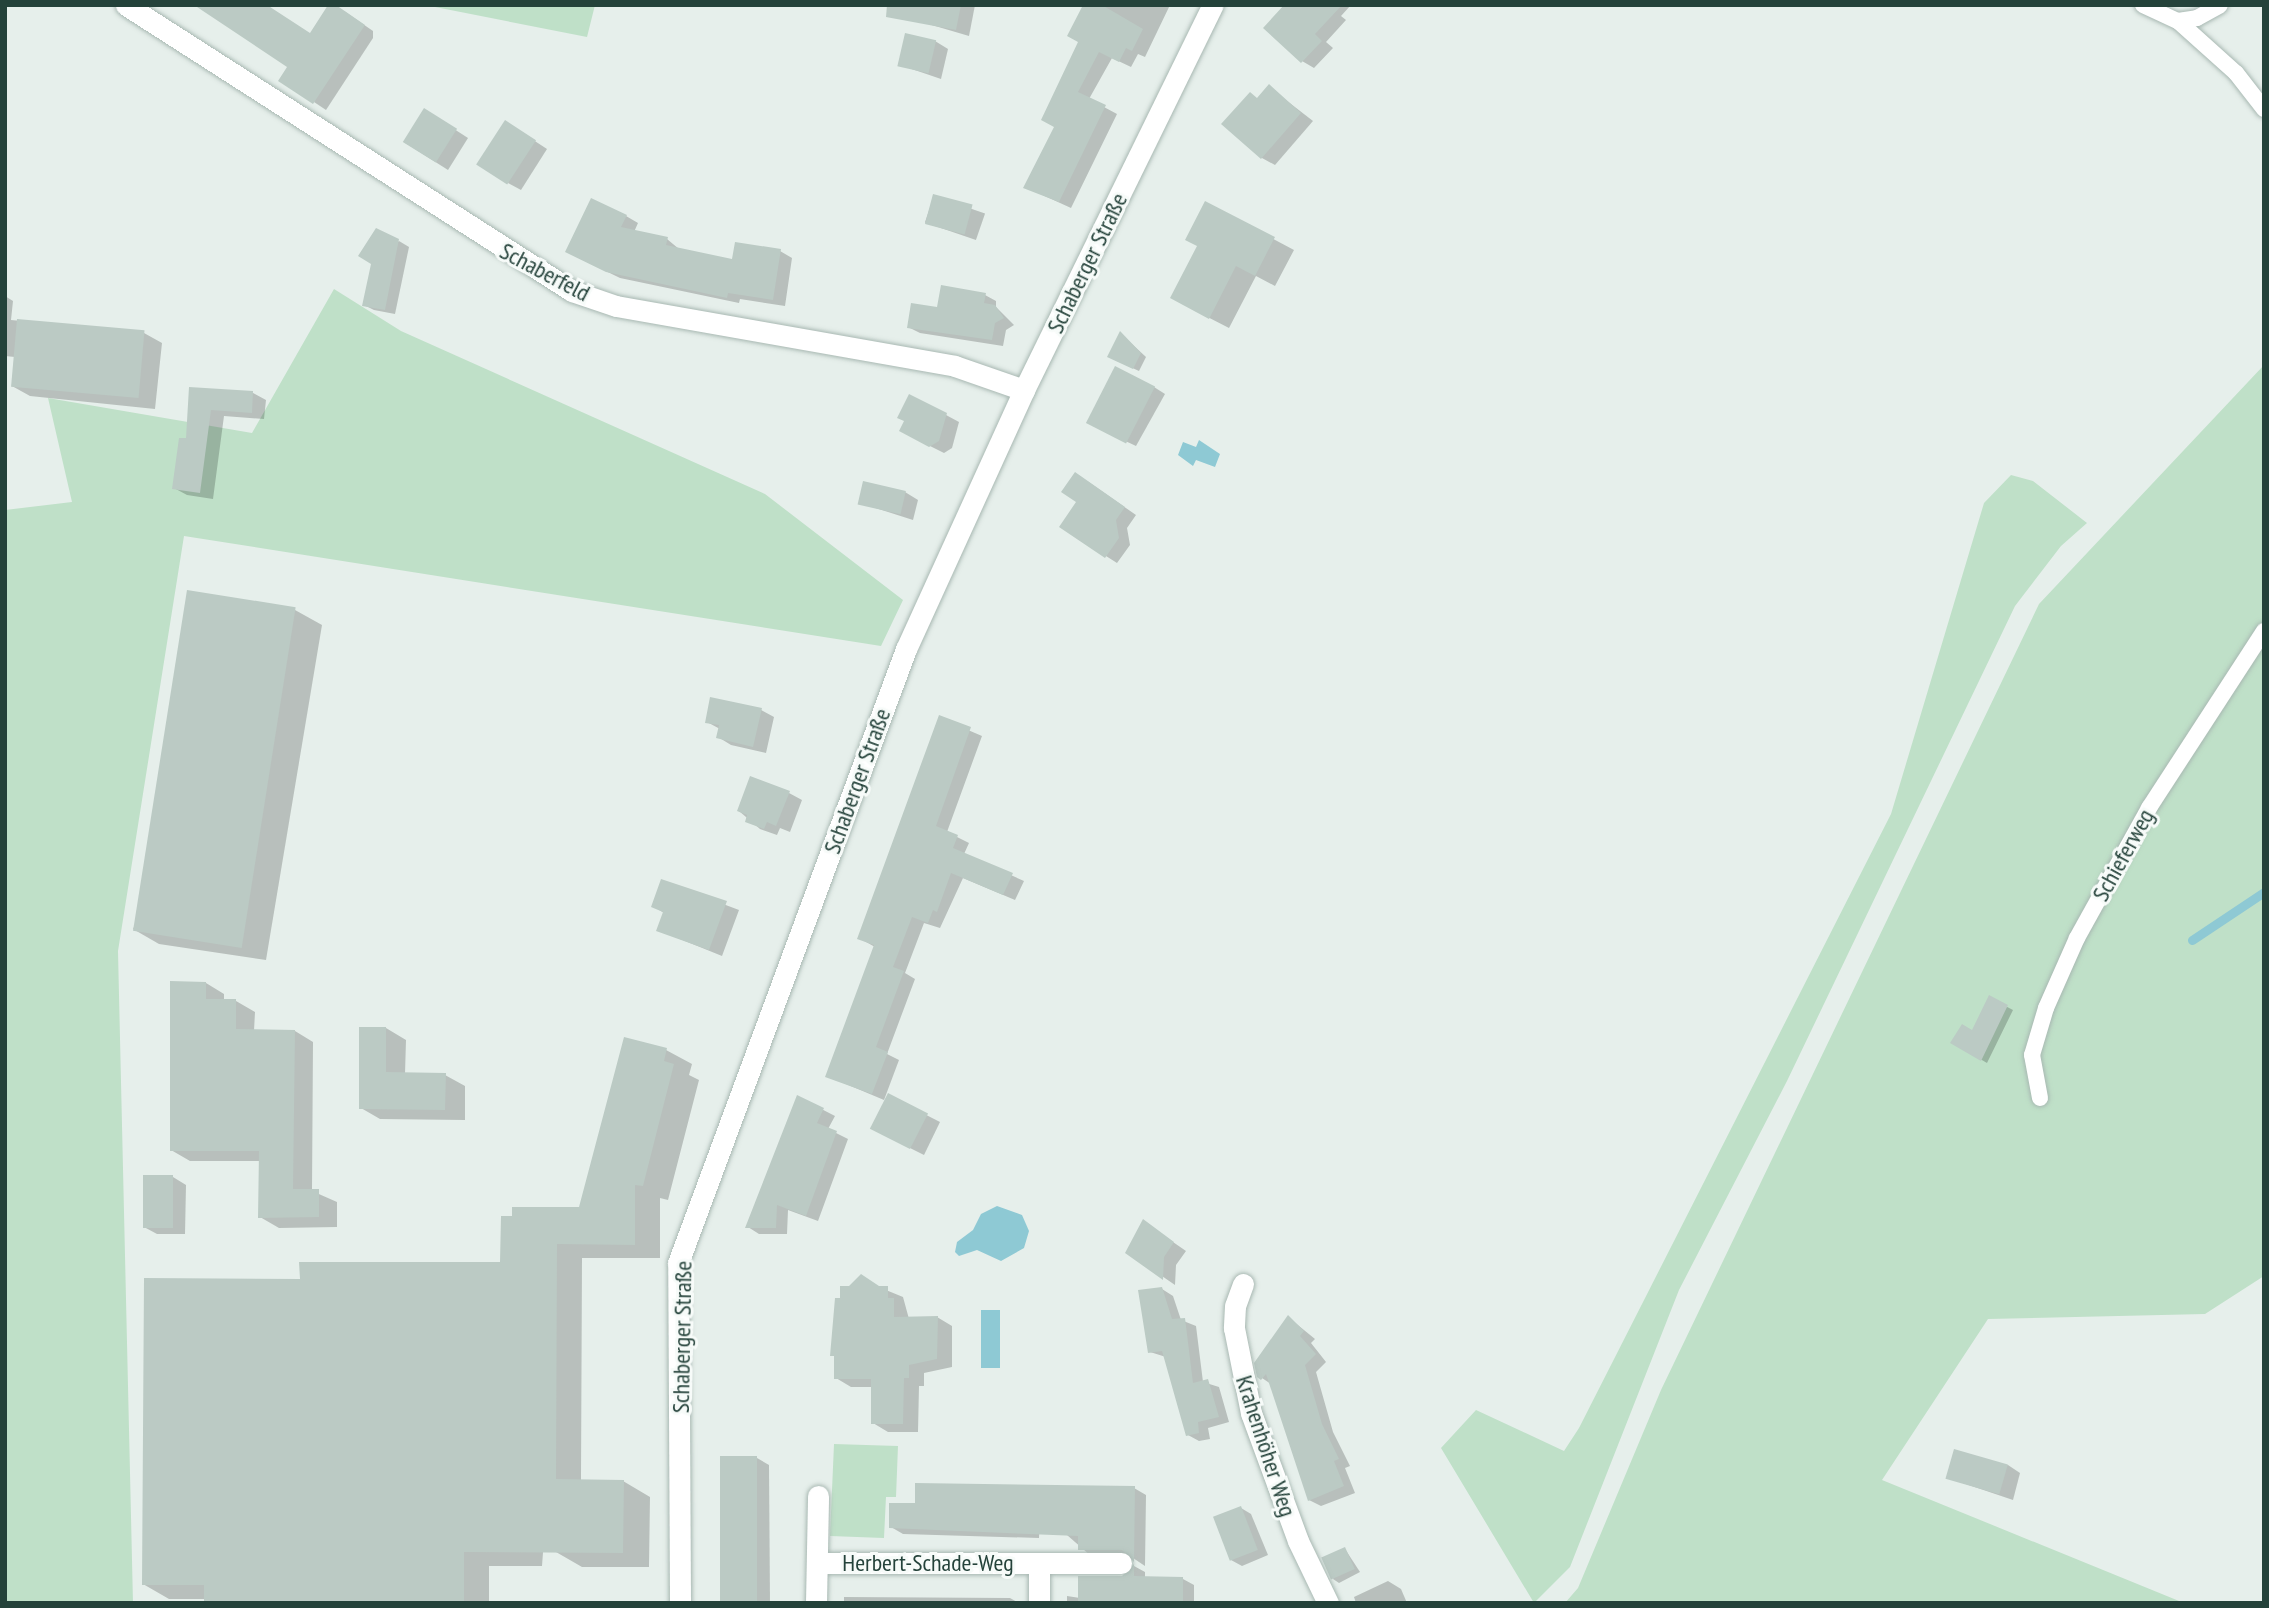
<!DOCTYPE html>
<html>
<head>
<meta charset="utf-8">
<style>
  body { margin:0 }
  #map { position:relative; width:2269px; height:1608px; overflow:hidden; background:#e6efeb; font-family:"PT Sans Narrow",sans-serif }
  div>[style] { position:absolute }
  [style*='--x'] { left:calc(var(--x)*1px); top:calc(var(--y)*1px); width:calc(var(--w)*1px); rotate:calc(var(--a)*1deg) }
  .green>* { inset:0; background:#bfe0c8 }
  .water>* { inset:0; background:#8ec9d4; transform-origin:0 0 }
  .shadow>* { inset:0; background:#0003; transform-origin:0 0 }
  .stream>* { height:9px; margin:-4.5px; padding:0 4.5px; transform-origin:4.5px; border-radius:4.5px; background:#8ec9d4 }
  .building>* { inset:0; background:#bbcac4; transform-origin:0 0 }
  .roads { filter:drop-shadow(0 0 2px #a8b8b2) drop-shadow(0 0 2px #a8b8b2) }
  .lane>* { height:16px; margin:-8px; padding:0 8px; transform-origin:8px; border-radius:8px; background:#fff }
  .street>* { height:21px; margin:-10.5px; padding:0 10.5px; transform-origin:10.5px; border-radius:10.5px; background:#fff }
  span { translate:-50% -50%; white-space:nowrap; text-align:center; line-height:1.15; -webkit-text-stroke:6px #f7fbf9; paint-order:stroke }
  .street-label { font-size:24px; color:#24423a }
  .frame { position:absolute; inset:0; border:7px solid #24423a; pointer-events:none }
</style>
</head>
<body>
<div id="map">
  <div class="green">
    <i style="clip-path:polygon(425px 5px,595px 5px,587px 37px)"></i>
    <i style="clip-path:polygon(334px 289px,401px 331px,765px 494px,903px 600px,881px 646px,184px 536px,118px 951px,133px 1603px,5px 1603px,5px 510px,72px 502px,48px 398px,252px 433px)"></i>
    <i style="clip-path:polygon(2264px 365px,2264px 1276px,2205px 1314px,1988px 1319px,1882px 1480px,2184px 1603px,1565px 1603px,1578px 1588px,1661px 1390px,2039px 604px)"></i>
    <i style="clip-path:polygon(2011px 475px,2033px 481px,2087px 523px,2061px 546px,2015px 606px,1787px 1081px,1679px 1290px,1570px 1567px,1534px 1603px,1441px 1448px,1476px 1410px,1564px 1451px,1579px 1428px,1891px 814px,1984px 503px)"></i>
    <i style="clip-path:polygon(834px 1444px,898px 1446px,896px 1497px,886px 1497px,884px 1538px,830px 1536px)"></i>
  </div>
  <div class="water">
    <i style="clip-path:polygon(1199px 440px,1220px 454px,1215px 467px,1196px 460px,1193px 466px,1178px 455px,1183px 442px,1196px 447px)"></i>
    <i style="clip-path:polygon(997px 1206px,1022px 1215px,1029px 1231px,1024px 1248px,1001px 1261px,977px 1250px,959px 1256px,955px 1252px,957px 1242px,973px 1230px,981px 1214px)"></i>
    <i style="left:981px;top:1310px;width:19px;height:58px"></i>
  </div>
  <div class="shadow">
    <i style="clip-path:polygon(928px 5px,975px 5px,969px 36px,925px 23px)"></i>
    <i style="clip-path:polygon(1085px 5px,1170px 5px,1145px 57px,1138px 54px,1131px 67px,1112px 58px,1089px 99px,1117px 114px,1071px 208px,1025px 187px,1056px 127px,1080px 42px)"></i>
    <i style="clip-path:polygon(1286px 5px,1351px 5px,1341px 16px,1346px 20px,1326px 42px,1333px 48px,1314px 68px,1302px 61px)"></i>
    <i style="clip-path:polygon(344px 11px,373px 31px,373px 38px,326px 110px,314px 102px)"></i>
    <i style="clip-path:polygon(935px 41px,948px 49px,941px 79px,900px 65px)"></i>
    <i style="clip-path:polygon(1269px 87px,1313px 121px,1275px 165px,1262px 158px,1258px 99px)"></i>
    <i style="clip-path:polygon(437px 118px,468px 138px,448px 170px,404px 142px)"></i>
    <i style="clip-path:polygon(518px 130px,547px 149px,521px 190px,508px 183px)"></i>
    <i style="left:934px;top:196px;width:54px;height:28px;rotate:19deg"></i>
    <i style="clip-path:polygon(1206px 203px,1294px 250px,1275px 286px,1256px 276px,1229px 328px,1192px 309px)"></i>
    <i style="clip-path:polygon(626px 216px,638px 223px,634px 232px,667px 239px,679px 249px,734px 261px,780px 251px,792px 258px,785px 306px,740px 299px,739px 303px,620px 278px,579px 258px)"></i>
    <i style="clip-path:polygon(399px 241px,409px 247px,395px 314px,374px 310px,364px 305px,373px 264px)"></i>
    <i style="clip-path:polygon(985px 295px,996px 301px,996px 307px,1014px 325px,1006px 330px,1003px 346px,920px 333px,908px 327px,938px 310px)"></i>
    <i style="clip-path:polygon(5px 296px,13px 301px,11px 320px,144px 333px,162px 343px,155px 409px,30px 396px,12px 386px,15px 357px,5px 356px)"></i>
    <i style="clip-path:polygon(1120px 333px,1146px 357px,1139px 371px,1115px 360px)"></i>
    <i style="clip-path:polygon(1154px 387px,1165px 394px,1136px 446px,1100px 429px)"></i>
    <i style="clip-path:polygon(191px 388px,253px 393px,266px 400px,264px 419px,224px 416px,213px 499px,187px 495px,174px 488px,187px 440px)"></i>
    <i style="clip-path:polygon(946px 415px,959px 422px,952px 448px,944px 453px,914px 438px)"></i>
    <i style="clip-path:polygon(1087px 481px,1136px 515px,1127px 528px,1130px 545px,1117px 563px,1106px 556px,1078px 502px)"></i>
    <i style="clip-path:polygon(905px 492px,918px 500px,913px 520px,860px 503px)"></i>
    <i style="clip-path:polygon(295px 610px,322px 625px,266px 960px,159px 944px,133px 929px)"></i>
    <i style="clip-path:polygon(761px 710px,774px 717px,766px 753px,731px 745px,718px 737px,720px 729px,707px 722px)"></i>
    <i style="clip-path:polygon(940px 718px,982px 736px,947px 832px,969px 843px,964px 854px,1024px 881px,1015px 900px,963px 878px,940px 928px,924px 923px,905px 973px,915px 979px,887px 1054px,899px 1060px,884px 1100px,827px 1076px,875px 947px,859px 938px)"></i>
    <i style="clip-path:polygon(789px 793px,802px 800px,790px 832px,780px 828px,777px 835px,760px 829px,739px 811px)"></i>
    <i style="clip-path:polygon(662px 881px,739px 910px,722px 956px,658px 930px,664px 913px,653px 906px)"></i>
    <i style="clip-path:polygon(206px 983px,224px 994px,224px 1001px,236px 1001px,255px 1012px,254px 1031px,295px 1031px,313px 1042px,312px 1191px,337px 1202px,337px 1227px,279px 1228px,260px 1217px,260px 1161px,190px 1161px,171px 1150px)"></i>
    <i style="clip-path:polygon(1990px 998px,2013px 1010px,1987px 1063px,1953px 1043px,1973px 1032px)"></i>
    <i style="clip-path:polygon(386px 1028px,406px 1040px,405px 1074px,445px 1075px,465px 1086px,465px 1120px,380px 1119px,361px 1108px)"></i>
    <i style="clip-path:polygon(666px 1050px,692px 1064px,689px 1075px,699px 1080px,668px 1200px,660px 1198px,660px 1258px,582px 1258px,581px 1481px,623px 1481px,650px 1497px,649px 1567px,582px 1567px,556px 1552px,548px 1485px,542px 1566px,489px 1566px,489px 1603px,207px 1603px,206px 1599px,169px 1599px,143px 1584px,301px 1281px,502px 1264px,580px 1209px)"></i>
    <i style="clip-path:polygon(889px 1096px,940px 1122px,924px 1155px,886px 1136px)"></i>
    <i style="clip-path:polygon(798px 1097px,835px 1116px,828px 1129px,848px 1139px,818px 1221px,788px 1210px,787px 1234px,759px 1234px,748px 1227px)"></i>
    <i style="clip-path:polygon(173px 1177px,186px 1185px,185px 1234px,157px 1234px,144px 1227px)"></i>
    <i style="clip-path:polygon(1144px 1222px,1186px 1251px,1176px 1265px,1175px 1285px,1127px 1252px)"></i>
    <i style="clip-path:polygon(881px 1288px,903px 1297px,909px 1319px,937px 1317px,952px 1326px,952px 1367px,924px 1373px,924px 1386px,919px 1386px,918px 1432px,888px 1432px,873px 1423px,873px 1387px,851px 1387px,836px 1378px,833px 1322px)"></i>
    <i style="clip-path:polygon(1162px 1289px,1173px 1296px,1181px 1320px,1196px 1326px,1203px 1382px,1219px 1387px,1229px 1422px,1208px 1428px,1210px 1439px,1199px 1441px,1188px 1435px,1166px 1357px,1150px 1352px)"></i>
    <i style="clip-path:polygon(1288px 1317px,1315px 1339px,1311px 1343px,1326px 1362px,1316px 1372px,1333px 1432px,1350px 1466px,1345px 1468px,1355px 1493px,1321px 1506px,1309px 1500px,1271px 1384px,1262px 1378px)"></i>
    <i style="clip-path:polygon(757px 1458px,769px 1465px,770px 1603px,721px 1603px)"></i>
    <i style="clip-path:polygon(2008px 1465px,2020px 1473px,2013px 1500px,1948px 1478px)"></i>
    <i style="clip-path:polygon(1134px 1488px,1146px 1495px,1145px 1566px,1130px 1556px,1091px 1556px,1067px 1535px)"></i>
    <i style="clip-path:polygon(1041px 1496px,1039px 1538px,903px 1534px,891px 1527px)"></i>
    <i style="clip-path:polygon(1241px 1508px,1251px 1514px,1268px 1555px,1242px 1566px,1231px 1560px)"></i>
    <i style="clip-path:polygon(1345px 1549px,1360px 1572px,1339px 1583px,1333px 1579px)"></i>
    <i style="clip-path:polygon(1134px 1566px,1145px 1572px,1145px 1578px,1183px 1579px,1194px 1585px,1194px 1603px,1067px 1603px,1067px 1596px,1080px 1598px,1122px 1578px)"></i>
    <i style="clip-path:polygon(1388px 1581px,1401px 1589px,1407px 1603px,1356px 1603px,1354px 1597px)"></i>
    <i style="clip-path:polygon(844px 1597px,1010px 1598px,1019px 1603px,844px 1603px)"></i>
  </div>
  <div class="stream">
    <i style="--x:2192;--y:940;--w:87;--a:-33.7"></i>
  </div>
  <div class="building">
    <i style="clip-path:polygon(194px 5px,267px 5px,310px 33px,328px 5px,336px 5px,365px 25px,313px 104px,278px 81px,287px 67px)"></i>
    <i style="clip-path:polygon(887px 5px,961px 5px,956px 30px,886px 17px)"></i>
    <i style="clip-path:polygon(1083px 5px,1102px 5px,1143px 29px,1132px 51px,1126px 48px,1119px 62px,1099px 52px,1078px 92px,1106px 105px,1059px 202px,1023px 188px,1054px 127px,1041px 120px,1078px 42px,1067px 36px)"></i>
    <i style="clip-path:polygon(1284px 5px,1342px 5px,1315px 34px,1322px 41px,1301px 63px,1263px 28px)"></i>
    <i style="left:905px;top:33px;width:32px;height:34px;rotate:13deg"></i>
    <i style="clip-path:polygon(1269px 84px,1301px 113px,1261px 159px,1221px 124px,1250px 92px,1257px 98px)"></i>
    <i style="left:424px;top:108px;width:39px;height:40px;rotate:32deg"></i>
    <i style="left:505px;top:120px;width:37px;height:53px;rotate:33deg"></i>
    <i style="left:933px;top:194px;width:41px;height:31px;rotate:15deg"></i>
    <i style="clip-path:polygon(591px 198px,627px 215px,621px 227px,668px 237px,666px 245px,732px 259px,735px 242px,781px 249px,773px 300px,728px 293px,727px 298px,606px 272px,565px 252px)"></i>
    <i style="clip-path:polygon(1205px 201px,1275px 237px,1255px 276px,1236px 266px,1209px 319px,1170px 298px,1197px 246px,1185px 240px)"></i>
    <i style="clip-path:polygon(376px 228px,399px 239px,385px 310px,362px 306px,371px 264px,358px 256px)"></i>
    <i style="clip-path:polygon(941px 285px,986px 293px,984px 303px,995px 305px,1004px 318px,995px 323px,992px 340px,907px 328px,911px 303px,937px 307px)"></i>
    <i style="left:17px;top:319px;width:128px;height:68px;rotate:5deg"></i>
    <i style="clip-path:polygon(1120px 331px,1141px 353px,1133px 369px,1107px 357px)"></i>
    <i style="left:1115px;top:366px;width:45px;height:64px;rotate:27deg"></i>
    <i style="clip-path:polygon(189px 387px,253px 391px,252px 413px,211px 410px,200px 493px,172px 489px,179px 438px,186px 438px)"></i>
    <i style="clip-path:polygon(909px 394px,947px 413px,939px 441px,929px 447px,899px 431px,904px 421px,897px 418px)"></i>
    <i style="clip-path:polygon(1075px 472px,1125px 507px,1116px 520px,1119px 538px,1105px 558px,1059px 527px,1076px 502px,1061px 492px)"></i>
    <i style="left:863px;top:481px;width:44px;height:24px;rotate:13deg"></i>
    <i style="left:187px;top:590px;width:110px;height:345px;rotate:9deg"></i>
    <i style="clip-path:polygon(710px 697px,762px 708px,753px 747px,716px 738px,719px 725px,705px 723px)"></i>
    <i style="clip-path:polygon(939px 715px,971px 727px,936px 826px,958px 835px,953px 848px,1013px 873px,1003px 895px,951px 873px,937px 912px,933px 910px,928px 923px,912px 917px,893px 967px,904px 971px,876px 1047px,888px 1052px,872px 1094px,825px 1077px,874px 945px,857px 939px)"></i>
    <i style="clip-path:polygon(750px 776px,790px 791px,776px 826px,767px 822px,764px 829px,745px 822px,747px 815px,737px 811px)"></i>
    <i style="clip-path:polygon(661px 879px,727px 901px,709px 950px,656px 931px,663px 912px,651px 907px)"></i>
    <i style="clip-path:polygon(170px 981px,206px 982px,206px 999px,236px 999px,236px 1029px,295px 1030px,293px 1189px,319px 1189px,319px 1217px,258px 1218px,259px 1151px,170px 1151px)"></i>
    <i style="clip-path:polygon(1989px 995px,2008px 1005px,1981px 1061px,1950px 1043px,1962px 1024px,1972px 1030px)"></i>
    <i style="clip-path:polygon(359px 1027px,386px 1027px,386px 1072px,446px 1073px,445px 1110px,359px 1109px)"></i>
    <i style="clip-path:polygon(624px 1037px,667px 1048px,664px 1061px,674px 1064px,643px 1186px,635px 1185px,635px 1245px,557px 1244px,556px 1479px,624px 1480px,623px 1553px,464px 1552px,464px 1603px,204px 1603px,204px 1585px,142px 1585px,144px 1278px,300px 1279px,299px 1262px,500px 1262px,501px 1216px,512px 1216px,512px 1207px,579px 1207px)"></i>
    <i style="left:888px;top:1093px;width:45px;height:40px;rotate:27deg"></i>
    <i style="clip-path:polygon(797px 1095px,824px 1108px,817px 1123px,837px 1131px,806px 1216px,777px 1205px,776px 1228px,745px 1228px)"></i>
    <i style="left:143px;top:1175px;width:30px;height:53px"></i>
    <i style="clip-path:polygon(1143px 1219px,1174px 1242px,1164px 1257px,1163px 1280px,1125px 1253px)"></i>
    <i style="clip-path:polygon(861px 1274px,879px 1286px,888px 1286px,888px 1298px,894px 1298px,894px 1317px,938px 1316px,937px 1359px,909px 1365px,909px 1378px,904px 1378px,903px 1424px,871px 1424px,871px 1379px,834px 1379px,834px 1356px,830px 1356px,835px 1298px,840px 1298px,840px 1286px,849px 1286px)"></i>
    <i style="clip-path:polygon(1162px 1287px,1172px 1319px,1185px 1318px,1193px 1383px,1208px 1379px,1219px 1417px,1198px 1422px,1199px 1433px,1186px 1436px,1162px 1351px,1148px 1353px,1138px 1290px)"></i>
    <i style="clip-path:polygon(1288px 1315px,1304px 1331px,1300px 1336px,1316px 1354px,1305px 1365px,1322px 1424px,1339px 1459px,1334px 1461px,1344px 1486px,1308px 1501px,1266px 1374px,1261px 1380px,1257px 1377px,1254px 1363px)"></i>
    <i style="left:1954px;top:1449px;width:56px;height:31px;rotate:16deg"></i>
    <i style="left:720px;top:1456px;width:37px;height:147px"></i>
    <i style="clip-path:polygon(915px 1483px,1135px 1486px,1134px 1562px,1122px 1550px,1078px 1550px,1078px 1536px,889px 1528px,889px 1503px,915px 1503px)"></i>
    <i style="left:1241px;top:1506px;width:47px;height:30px;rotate:69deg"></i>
    <i style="left:1345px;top:1547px;width:24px;height:26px;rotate:66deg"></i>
    <i style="clip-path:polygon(1134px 1564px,1134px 1576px,1183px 1577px,1183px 1603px,1078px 1603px,1078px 1576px,1122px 1576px)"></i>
  </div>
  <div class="roads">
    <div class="lane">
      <i style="--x:2143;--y:5;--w:38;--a:25"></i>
      <i style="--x:2178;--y:21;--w:19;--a:-9"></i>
      <i style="--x:2197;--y:18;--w:26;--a:-29"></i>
      <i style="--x:2178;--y:21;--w:78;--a:41.9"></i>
      <i style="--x:2236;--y:73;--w:46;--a:52.1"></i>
      <i style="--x:2040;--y:1098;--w:44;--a:-100.5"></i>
      <i style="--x:2032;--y:1055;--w:49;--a:-73.4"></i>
      <i style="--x:2046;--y:1008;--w:77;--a:-66.1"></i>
      <i style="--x:2077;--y:938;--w:149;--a:-61"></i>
      <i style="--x:2149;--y:808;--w:211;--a:-57"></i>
    </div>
    <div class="street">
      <i style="--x:126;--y:5;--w:530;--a:32.67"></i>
      <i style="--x:572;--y:291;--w:46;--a:18.8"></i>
      <i style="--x:616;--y:306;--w:344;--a:10"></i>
      <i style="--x:955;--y:366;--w:73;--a:19.2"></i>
      <i style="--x:1243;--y:1284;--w:23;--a:110"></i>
      <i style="--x:1235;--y:1306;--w:22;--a:93"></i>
      <i style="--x:1234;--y:1328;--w:87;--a:78.7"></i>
      <i style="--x:1251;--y:1413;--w:136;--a:69.8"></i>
      <i style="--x:1298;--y:1541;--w:69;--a:64.2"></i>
      <i style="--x:817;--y:1563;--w:304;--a:0"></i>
      <i style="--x:680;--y:1603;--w:340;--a:-90.3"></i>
      <i style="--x:678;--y:1263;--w:655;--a:-69.63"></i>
      <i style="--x:906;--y:649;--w:285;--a:-65.5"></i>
      <i style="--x:1024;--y:390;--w:429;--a:-63.9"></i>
      <i style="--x:816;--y:1603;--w:107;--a:-88.9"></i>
      <i style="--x:1039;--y:1603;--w:40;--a:-90"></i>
    </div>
  </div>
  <div class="street-label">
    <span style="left:1087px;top:263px;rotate:-64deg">Schaberger Straße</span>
    <span style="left:545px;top:272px;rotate:28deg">Schaberfeld</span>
    <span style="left:857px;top:781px;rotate:-70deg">Schaberger Straße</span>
    <span style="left:2123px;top:855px;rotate:-61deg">Schieferweg</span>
    <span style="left:682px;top:1337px;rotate:-89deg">Schaberger Straße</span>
    <span style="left:1266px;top:1446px;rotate:72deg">Krahenhöher Weg</span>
    <span style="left:928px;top:1563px">Herbert-Schade-Weg</span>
  </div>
  <div class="frame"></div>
</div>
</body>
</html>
